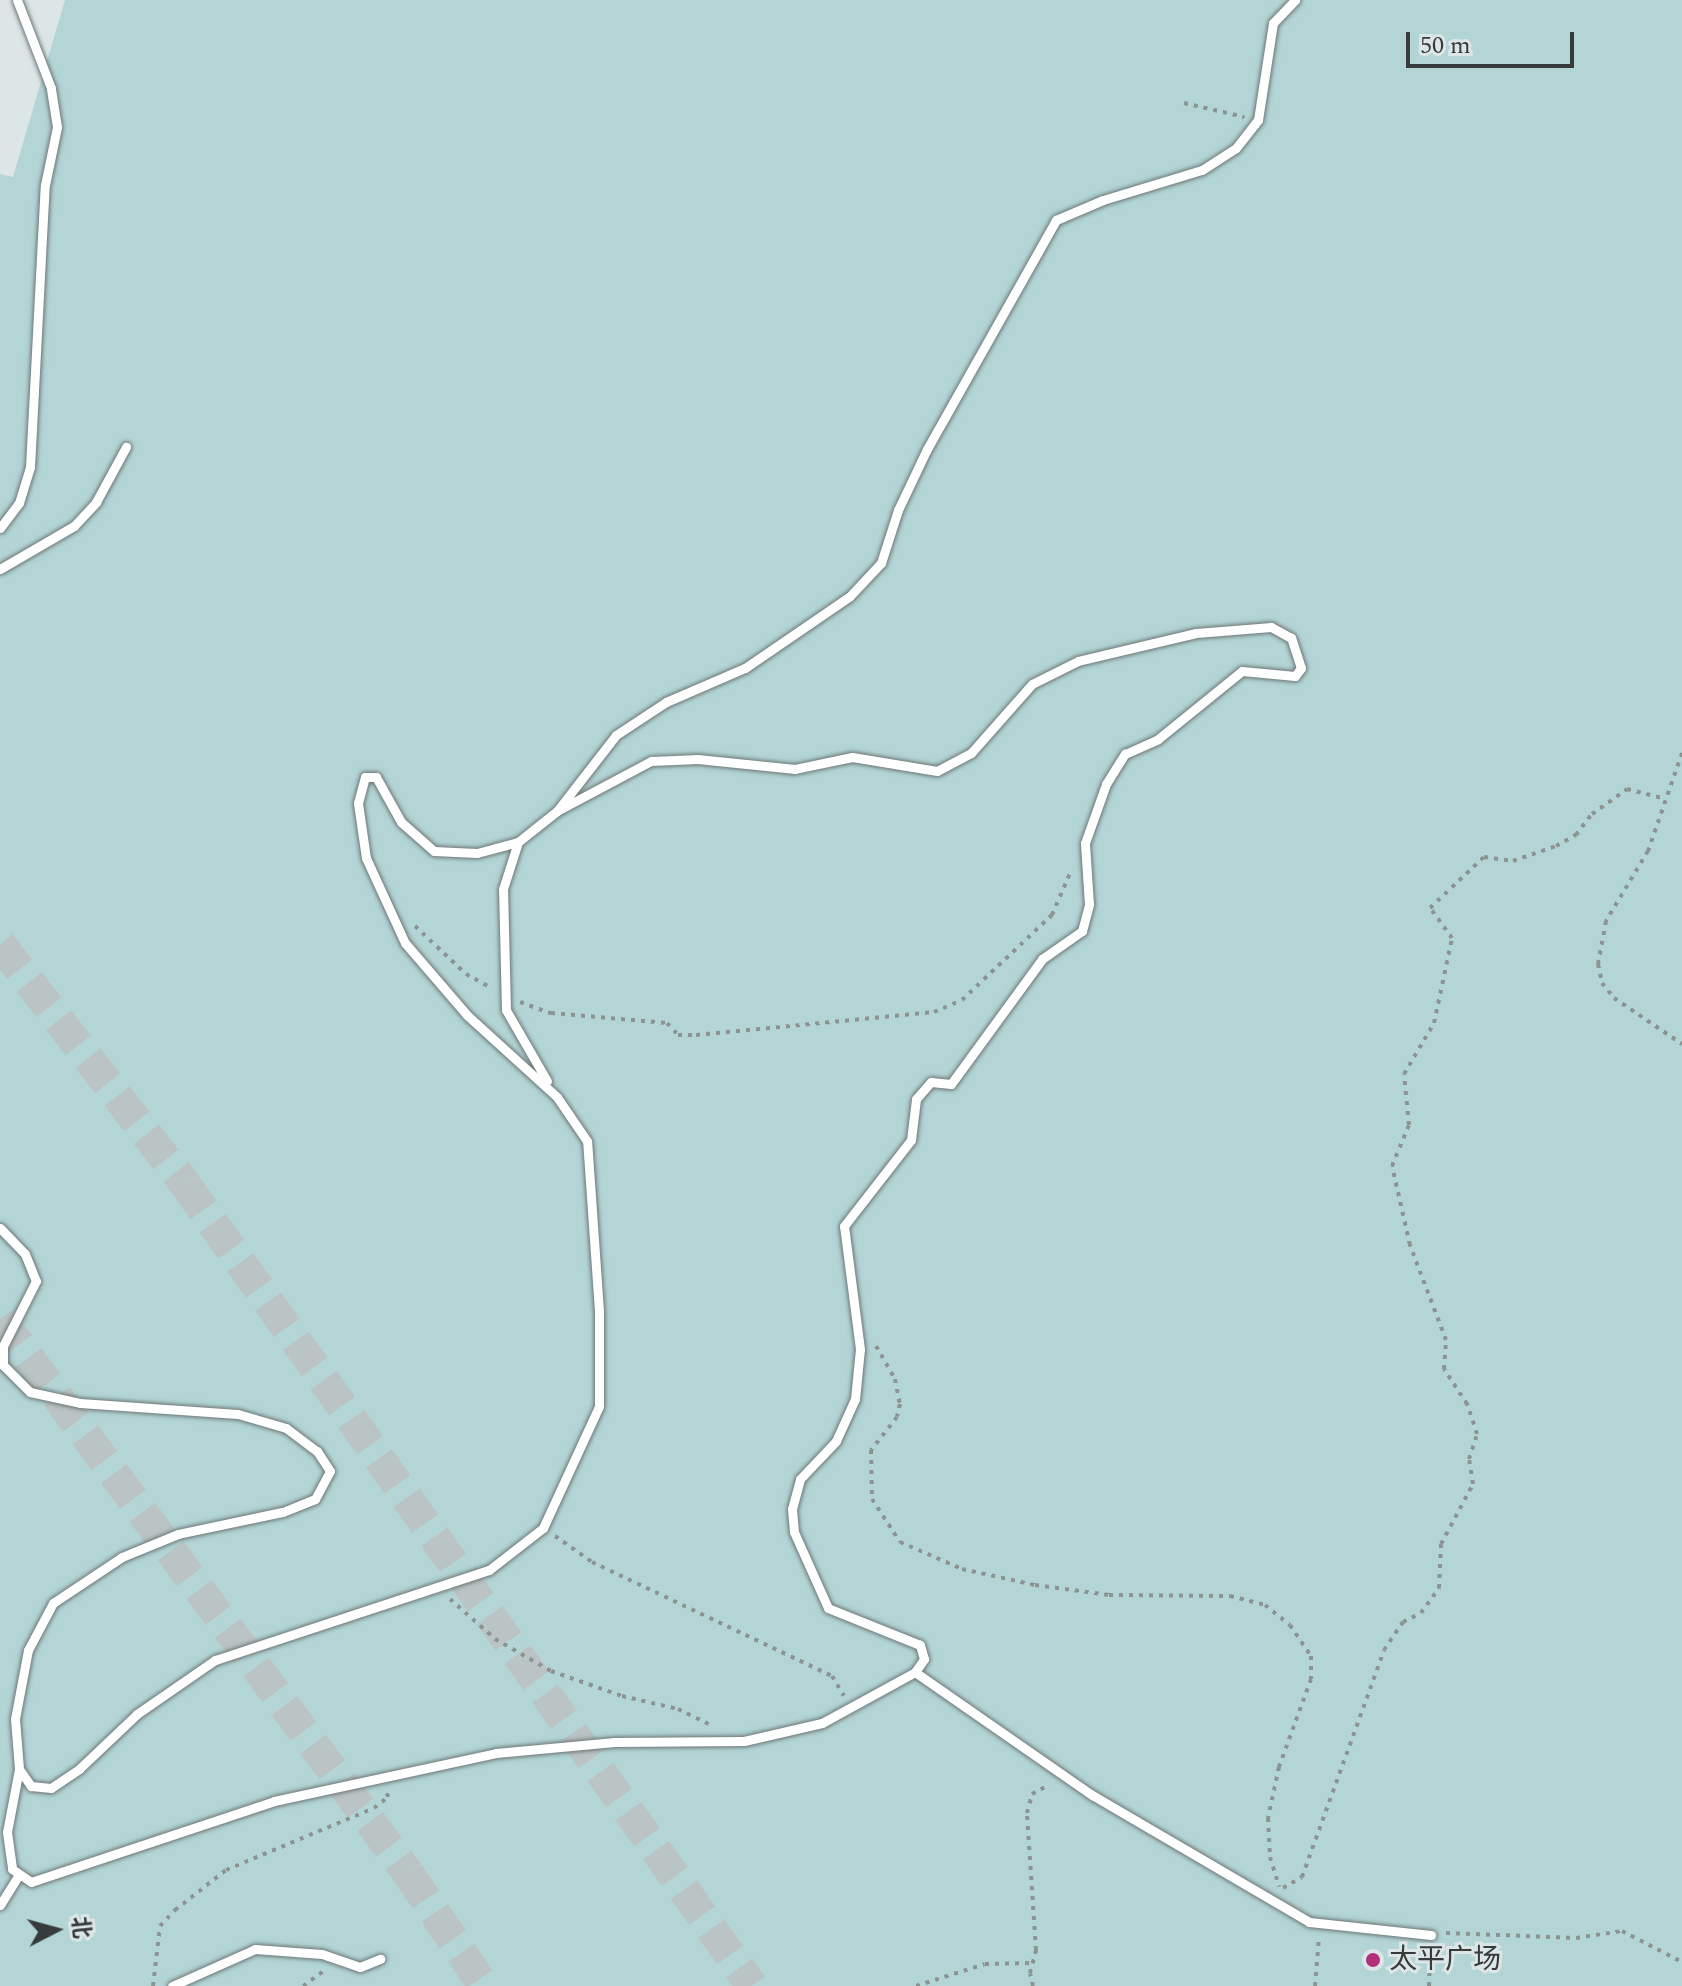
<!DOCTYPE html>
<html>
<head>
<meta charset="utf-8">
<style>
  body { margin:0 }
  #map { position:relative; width:1682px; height:1986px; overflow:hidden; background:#dce6e6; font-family:Spectral,"Noto Sans SC",serif }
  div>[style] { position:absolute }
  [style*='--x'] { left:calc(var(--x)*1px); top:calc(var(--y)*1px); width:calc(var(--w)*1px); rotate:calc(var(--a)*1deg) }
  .green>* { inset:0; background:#b3d5d6 }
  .highway-tunnel>* { height:32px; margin-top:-16px; transform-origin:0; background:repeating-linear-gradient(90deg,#bbc4c4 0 32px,transparent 0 48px) }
  .path>* { height:4px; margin-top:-2px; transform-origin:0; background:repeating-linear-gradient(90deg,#8c9393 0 4px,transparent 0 10px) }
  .roads { filter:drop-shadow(0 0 2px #6e7777) drop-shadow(0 0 2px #6e7777) }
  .lane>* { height:9px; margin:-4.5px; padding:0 4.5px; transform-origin:4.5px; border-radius:4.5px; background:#fff }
  .dots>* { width:22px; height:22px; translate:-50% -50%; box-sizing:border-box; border:4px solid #dce6e6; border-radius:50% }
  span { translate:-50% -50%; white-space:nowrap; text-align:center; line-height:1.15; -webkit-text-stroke:6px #dce6e6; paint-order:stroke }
  .poi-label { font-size:28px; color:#373b3b }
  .left { translate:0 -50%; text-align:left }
  .north { position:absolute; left:16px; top:1890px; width:80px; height:80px; -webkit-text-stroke:6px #dce6e6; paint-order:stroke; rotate:84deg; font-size:22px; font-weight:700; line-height:32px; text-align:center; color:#373b3b }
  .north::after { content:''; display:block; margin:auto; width:28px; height:36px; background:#373b3b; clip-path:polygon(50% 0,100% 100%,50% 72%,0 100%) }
  .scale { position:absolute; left:1406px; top:32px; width:168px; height:36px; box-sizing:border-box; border:4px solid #373b3b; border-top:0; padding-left:10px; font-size:24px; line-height:28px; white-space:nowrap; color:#373b3b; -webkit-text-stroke:6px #dce6e6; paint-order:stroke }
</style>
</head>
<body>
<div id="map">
  <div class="green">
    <i style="clip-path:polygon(65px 0,1682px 0,1682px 1986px,0 1986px,0 174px,13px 177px)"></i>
  </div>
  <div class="highway-tunnel">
    <i style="--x:0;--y:944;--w:303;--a:52.4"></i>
    <i style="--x:185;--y:1184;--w:982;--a:54.74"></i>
    <i style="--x:0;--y:1319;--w:688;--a:53.63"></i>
    <i style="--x:408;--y:1873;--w:136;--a:56.1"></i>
  </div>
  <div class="path">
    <i style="--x:1184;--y:103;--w:62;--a:13.1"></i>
    <i style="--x:1682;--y:753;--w:104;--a:109.1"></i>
    <i style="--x:1648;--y:851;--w:82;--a:121"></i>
    <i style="--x:1606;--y:921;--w:44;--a:100.5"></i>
    <i style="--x:1598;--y:964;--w:19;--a:78"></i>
    <i style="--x:1602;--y:983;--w:19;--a:51"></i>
    <i style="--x:1614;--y:998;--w:82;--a:34.1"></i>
    <i style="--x:415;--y:926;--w:70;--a:43.3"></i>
    <i style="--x:466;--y:974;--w:29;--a:29"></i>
    <i style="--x:520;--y:1002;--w:33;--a:20"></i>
    <i style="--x:551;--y:1013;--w:116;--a:4.9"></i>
    <i style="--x:667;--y:1023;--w:16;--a:47"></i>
    <i style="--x:678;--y:1035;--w:18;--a:0"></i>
    <i style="--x:696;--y:1035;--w:239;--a:-5.5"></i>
    <i style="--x:934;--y:1012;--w:30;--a:-23"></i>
    <i style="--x:962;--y:1000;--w:124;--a:-43.4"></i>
    <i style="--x:1052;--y:915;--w:46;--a:-66.8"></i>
    <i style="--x:876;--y:1346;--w:38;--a:60"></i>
    <i style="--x:895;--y:1379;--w:25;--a:79"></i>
    <i style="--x:900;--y:1404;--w:13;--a:103"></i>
    <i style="--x:897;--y:1417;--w:42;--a:128.2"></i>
    <i style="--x:871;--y:1450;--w:49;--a:88.8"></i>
    <i style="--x:872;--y:1499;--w:51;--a:56.9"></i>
    <i style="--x:900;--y:1542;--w:68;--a:23.5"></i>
    <i style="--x:962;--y:1569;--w:75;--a:12.4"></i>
    <i style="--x:1035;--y:1585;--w:75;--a:7.7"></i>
    <i style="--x:1109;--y:1595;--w:121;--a:0.5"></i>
    <i style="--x:1230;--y:1596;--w:36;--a:14"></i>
    <i style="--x:1265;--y:1605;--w:32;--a:39"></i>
    <i style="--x:1290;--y:1625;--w:37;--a:56"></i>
    <i style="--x:1311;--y:1656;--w:23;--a:90"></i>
    <i style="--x:1311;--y:1679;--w:94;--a:110"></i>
    <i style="--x:1279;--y:1767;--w:52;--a:102.2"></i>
    <i style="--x:1268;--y:1818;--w:39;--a:87"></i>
    <i style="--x:1270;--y:1857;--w:31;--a:73"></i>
    <i style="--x:555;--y:1536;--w:45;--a:35.1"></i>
    <i style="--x:592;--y:1562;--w:266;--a:25.4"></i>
    <i style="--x:832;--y:1676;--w:23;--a:59"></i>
    <i style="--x:450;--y:1599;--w:60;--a:41.6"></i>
    <i style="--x:495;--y:1639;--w:64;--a:29.7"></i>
    <i style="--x:551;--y:1671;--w:75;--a:19.4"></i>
    <i style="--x:622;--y:1696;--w:57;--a:13.1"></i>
    <i style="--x:678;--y:1709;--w:37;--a:26"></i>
    <i style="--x:1283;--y:1888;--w:22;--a:-30"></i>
    <i style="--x:1302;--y:1877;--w:241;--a:-70.1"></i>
    <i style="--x:1384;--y:1650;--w:34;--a:-56"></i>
    <i style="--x:1403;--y:1622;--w:20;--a:-27"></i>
    <i style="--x:1421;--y:1613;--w:31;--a:-54"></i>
    <i style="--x:1439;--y:1588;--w:44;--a:-87.4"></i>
    <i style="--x:1441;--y:1544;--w:68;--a:-61.9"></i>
    <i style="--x:1473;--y:1484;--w:25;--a:-99"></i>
    <i style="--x:1469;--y:1459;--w:26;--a:-72"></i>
    <i style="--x:1477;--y:1434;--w:32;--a:-108"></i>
    <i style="--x:1467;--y:1404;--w:42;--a:-123.3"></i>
    <i style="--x:1444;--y:1369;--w:29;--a:-86"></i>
    <i style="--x:1446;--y:1340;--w:102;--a:-110.8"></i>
    <i style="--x:1410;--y:1245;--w:81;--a:-102.8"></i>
    <i style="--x:1392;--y:1166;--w:44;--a:-67.5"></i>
    <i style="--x:1409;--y:1125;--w:51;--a:-95.6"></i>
    <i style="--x:1404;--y:1074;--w:59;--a:-59.5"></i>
    <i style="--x:1434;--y:1023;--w:87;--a:-78"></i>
    <i style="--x:1452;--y:938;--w:37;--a:-126"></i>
    <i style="--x:1430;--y:908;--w:74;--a:-43.4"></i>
    <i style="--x:1484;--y:857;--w:29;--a:8"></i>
    <i style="--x:1513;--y:861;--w:46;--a:-19.2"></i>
    <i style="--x:1556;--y:846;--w:23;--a:-29"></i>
    <i style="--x:1576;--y:835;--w:26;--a:-53"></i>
    <i style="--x:1592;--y:814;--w:43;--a:-35.5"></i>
    <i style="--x:1627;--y:789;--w:40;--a:14.4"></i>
    <i style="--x:1446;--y:1933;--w:130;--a:2.2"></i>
    <i style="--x:1576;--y:1938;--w:47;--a:-8.7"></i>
    <i style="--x:1622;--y:1931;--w:68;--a:27.3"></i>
    <i style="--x:153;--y:1986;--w:60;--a:-83.3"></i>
    <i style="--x:160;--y:1926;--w:22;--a:-47"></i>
    <i style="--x:175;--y:1910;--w:65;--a:-38.1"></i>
    <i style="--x:226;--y:1870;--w:160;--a:-22.7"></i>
    <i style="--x:374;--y:1808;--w:18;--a:-38"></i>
    <i style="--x:388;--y:1797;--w:7;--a:-106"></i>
    <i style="--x:303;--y:1986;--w:26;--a:-36"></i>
    <i style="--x:916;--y:1986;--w:72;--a:-17.7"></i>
    <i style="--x:985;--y:1964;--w:47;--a:-1.2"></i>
    <i style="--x:1033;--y:1986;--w:13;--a:-103"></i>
    <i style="--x:1030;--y:1973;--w:24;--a:-75"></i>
    <i style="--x:1036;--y:1950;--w:137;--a:-93.8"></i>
    <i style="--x:1027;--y:1813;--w:20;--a:-75"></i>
    <i style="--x:1032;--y:1794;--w:19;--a:-28"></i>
    <i style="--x:1315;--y:1986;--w:49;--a:-85.3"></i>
    <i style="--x:1429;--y:1986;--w:38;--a:-88"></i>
  </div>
  <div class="roads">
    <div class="lane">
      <i style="--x:0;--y:528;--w:31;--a:-53"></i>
      <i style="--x:19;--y:503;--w:38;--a:-73"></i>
      <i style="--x:30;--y:467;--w:282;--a:-87"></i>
      <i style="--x:45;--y:185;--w:59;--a:-78.3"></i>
      <i style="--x:57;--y:127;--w:39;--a:-99"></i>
      <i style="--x:51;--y:88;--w:94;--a:-111.1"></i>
      <i style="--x:0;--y:569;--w:86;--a:-30.2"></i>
      <i style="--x:74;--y:526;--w:33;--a:-47"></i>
      <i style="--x:96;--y:502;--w:63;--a:-61.4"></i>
      <i style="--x:547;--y:1081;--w:82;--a:-120"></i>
      <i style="--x:506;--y:1010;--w:121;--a:-91.4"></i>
      <i style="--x:503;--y:889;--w:49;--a:-72.3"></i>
      <i style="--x:518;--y:842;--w:50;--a:-38.5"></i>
      <i style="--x:557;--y:811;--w:96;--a:-52.2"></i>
      <i style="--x:616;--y:735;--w:60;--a:-33.4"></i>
      <i style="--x:666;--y:702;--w:86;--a:-23.3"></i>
      <i style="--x:745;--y:668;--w:127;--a:-34.4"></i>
      <i style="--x:850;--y:596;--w:45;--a:-46.8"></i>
      <i style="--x:881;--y:563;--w:56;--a:-72.2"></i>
      <i style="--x:898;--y:510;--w:68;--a:-64.6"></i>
      <i style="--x:927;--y:449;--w:263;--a:-60.6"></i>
      <i style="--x:1056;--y:220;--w:51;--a:-23.1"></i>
      <i style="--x:1103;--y:200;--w:103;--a:-16.9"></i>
      <i style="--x:1202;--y:170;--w:40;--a:-32.9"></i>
      <i style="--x:1236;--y:148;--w:36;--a:-52"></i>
      <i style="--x:1258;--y:120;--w:98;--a:-81.2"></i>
      <i style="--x:1273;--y:23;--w:32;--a:-46"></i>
      <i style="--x:0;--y:1228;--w:36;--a:46"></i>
      <i style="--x:25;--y:1254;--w:29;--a:68"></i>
      <i style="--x:36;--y:1281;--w:73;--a:116.9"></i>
      <i style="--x:3;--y:1346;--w:19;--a:90"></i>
      <i style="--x:3;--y:1365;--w:38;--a:45"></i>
      <i style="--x:30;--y:1392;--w:51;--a:12.4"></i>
      <i style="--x:80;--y:1403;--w:158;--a:4"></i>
      <i style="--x:238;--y:1414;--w:50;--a:16.3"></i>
      <i style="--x:286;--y:1428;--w:39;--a:37"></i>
      <i style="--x:317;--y:1451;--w:24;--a:57"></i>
      <i style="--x:330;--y:1471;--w:32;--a:118"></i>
      <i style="--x:315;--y:1499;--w:35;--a:158"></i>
      <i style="--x:282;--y:1512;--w:106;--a:168.1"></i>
      <i style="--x:178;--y:1534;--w:61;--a:157.7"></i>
      <i style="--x:122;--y:1557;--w:83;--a:146.3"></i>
      <i style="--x:53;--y:1603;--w:53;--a:118"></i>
      <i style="--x:28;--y:1650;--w:70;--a:100.7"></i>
      <i style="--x:15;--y:1719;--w:50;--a:85.4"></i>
      <i style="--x:19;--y:1769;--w:21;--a:55"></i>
      <i style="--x:31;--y:1786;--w:20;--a:6"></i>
      <i style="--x:51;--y:1788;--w:34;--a:-34"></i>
      <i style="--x:79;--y:1769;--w:80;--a:-43.5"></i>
      <i style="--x:137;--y:1714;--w:95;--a:-34.7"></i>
      <i style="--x:215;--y:1660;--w:288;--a:-18.2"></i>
      <i style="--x:489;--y:1570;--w:68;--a:-37.9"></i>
      <i style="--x:543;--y:1528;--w:134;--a:-65.3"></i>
      <i style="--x:599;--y:1406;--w:95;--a:-90"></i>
      <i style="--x:599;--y:1311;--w:170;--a:-94"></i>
      <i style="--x:587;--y:1141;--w:53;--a:-124.3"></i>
      <i style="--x:557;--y:1097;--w:122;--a:-137.7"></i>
      <i style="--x:467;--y:1015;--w:95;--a:-130.7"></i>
      <i style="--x:405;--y:943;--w:94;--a:-114.6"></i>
      <i style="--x:366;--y:858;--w:56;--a:-98.3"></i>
      <i style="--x:358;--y:803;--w:27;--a:-75"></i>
      <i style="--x:365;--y:777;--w:11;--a:0"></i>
      <i style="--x:376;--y:777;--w:51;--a:60.9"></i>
      <i style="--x:401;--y:822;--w:44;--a:41.3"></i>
      <i style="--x:434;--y:851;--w:43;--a:2.7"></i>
      <i style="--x:477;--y:853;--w:42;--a:-15"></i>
      <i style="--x:915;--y:1672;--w:216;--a:34.8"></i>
      <i style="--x:1092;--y:1795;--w:251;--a:30.3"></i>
      <i style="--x:1309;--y:1922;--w:123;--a:6.1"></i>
      <i style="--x:19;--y:1769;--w:64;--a:100.8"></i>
      <i style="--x:7;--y:1832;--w:37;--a:82"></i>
      <i style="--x:12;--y:1869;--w:23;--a:34"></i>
      <i style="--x:31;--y:1882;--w:256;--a:-18.4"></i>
      <i style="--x:274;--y:1801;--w:227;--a:-12.2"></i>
      <i style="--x:496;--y:1753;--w:119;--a:-5.3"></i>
      <i style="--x:614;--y:1742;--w:130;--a:-0.4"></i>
      <i style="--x:744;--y:1741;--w:80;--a:-13"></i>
      <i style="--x:822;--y:1723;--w:106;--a:-28.7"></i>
      <i style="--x:915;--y:1672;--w:16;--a:-55"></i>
      <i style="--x:924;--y:1659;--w:15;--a:-106"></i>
      <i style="--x:920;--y:1645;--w:99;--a:-158.1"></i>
      <i style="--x:828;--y:1608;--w:83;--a:-114.1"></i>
      <i style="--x:794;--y:1532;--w:23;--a:-95"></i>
      <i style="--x:792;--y:1509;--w:31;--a:-75"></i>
      <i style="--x:800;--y:1479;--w:52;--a:-46.5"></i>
      <i style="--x:836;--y:1441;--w:46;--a:-65.7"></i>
      <i style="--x:855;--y:1399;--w:50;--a:-84.3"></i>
      <i style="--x:860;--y:1349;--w:124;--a:-97.4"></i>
      <i style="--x:844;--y:1226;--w:109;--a:-52.1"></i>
      <i style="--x:911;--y:1140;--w:41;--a:-83"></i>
      <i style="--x:916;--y:1099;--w:23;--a:-49"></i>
      <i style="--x:931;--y:1082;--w:20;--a:6"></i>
      <i style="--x:951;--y:1084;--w:155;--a:-53.9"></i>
      <i style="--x:1042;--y:959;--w:49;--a:-35"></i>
      <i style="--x:1082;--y:931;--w:28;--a:-75"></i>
      <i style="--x:1089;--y:904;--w:61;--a:-93.8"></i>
      <i style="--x:1085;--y:843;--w:63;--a:-70.4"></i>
      <i style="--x:1106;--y:784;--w:36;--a:-58"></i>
      <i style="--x:1125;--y:754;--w:36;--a:-24"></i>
      <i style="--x:1158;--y:739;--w:108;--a:-39"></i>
      <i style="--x:1242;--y:671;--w:53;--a:5.4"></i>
      <i style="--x:1295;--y:676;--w:10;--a:-53"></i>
      <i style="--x:1301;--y:668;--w:32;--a:-108"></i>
      <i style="--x:1291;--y:638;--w:23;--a:-151"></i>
      <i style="--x:1271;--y:627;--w:75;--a:175.4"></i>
      <i style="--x:1196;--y:633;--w:121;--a:166.7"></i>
      <i style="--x:1078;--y:661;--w:51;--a:153.4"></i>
      <i style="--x:1032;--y:684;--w:92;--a:131.5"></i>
      <i style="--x:971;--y:753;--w:38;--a:152"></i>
      <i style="--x:937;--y:771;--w:86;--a:-170.6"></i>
      <i style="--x:852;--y:757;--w:58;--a:168.1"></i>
      <i style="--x:795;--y:769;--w:98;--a:-174.1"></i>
      <i style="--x:698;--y:759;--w:47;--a:177.6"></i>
      <i style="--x:651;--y:761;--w:106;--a:152"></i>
      <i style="--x:0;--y:1905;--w:36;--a:-58"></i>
      <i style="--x:172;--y:1986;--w:91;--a:-24"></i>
      <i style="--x:255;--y:1949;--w:67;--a:4.3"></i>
      <i style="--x:322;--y:1954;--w:40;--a:18.9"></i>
      <i style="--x:360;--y:1967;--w:22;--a:-22"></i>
    </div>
  </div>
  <div class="dots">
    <i style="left:1373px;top:1960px;background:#b2307b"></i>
  </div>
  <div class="poi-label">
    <span class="left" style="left:1389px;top:1960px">太平广场</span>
  </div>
  <div class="north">北</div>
  <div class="scale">50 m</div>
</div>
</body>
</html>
